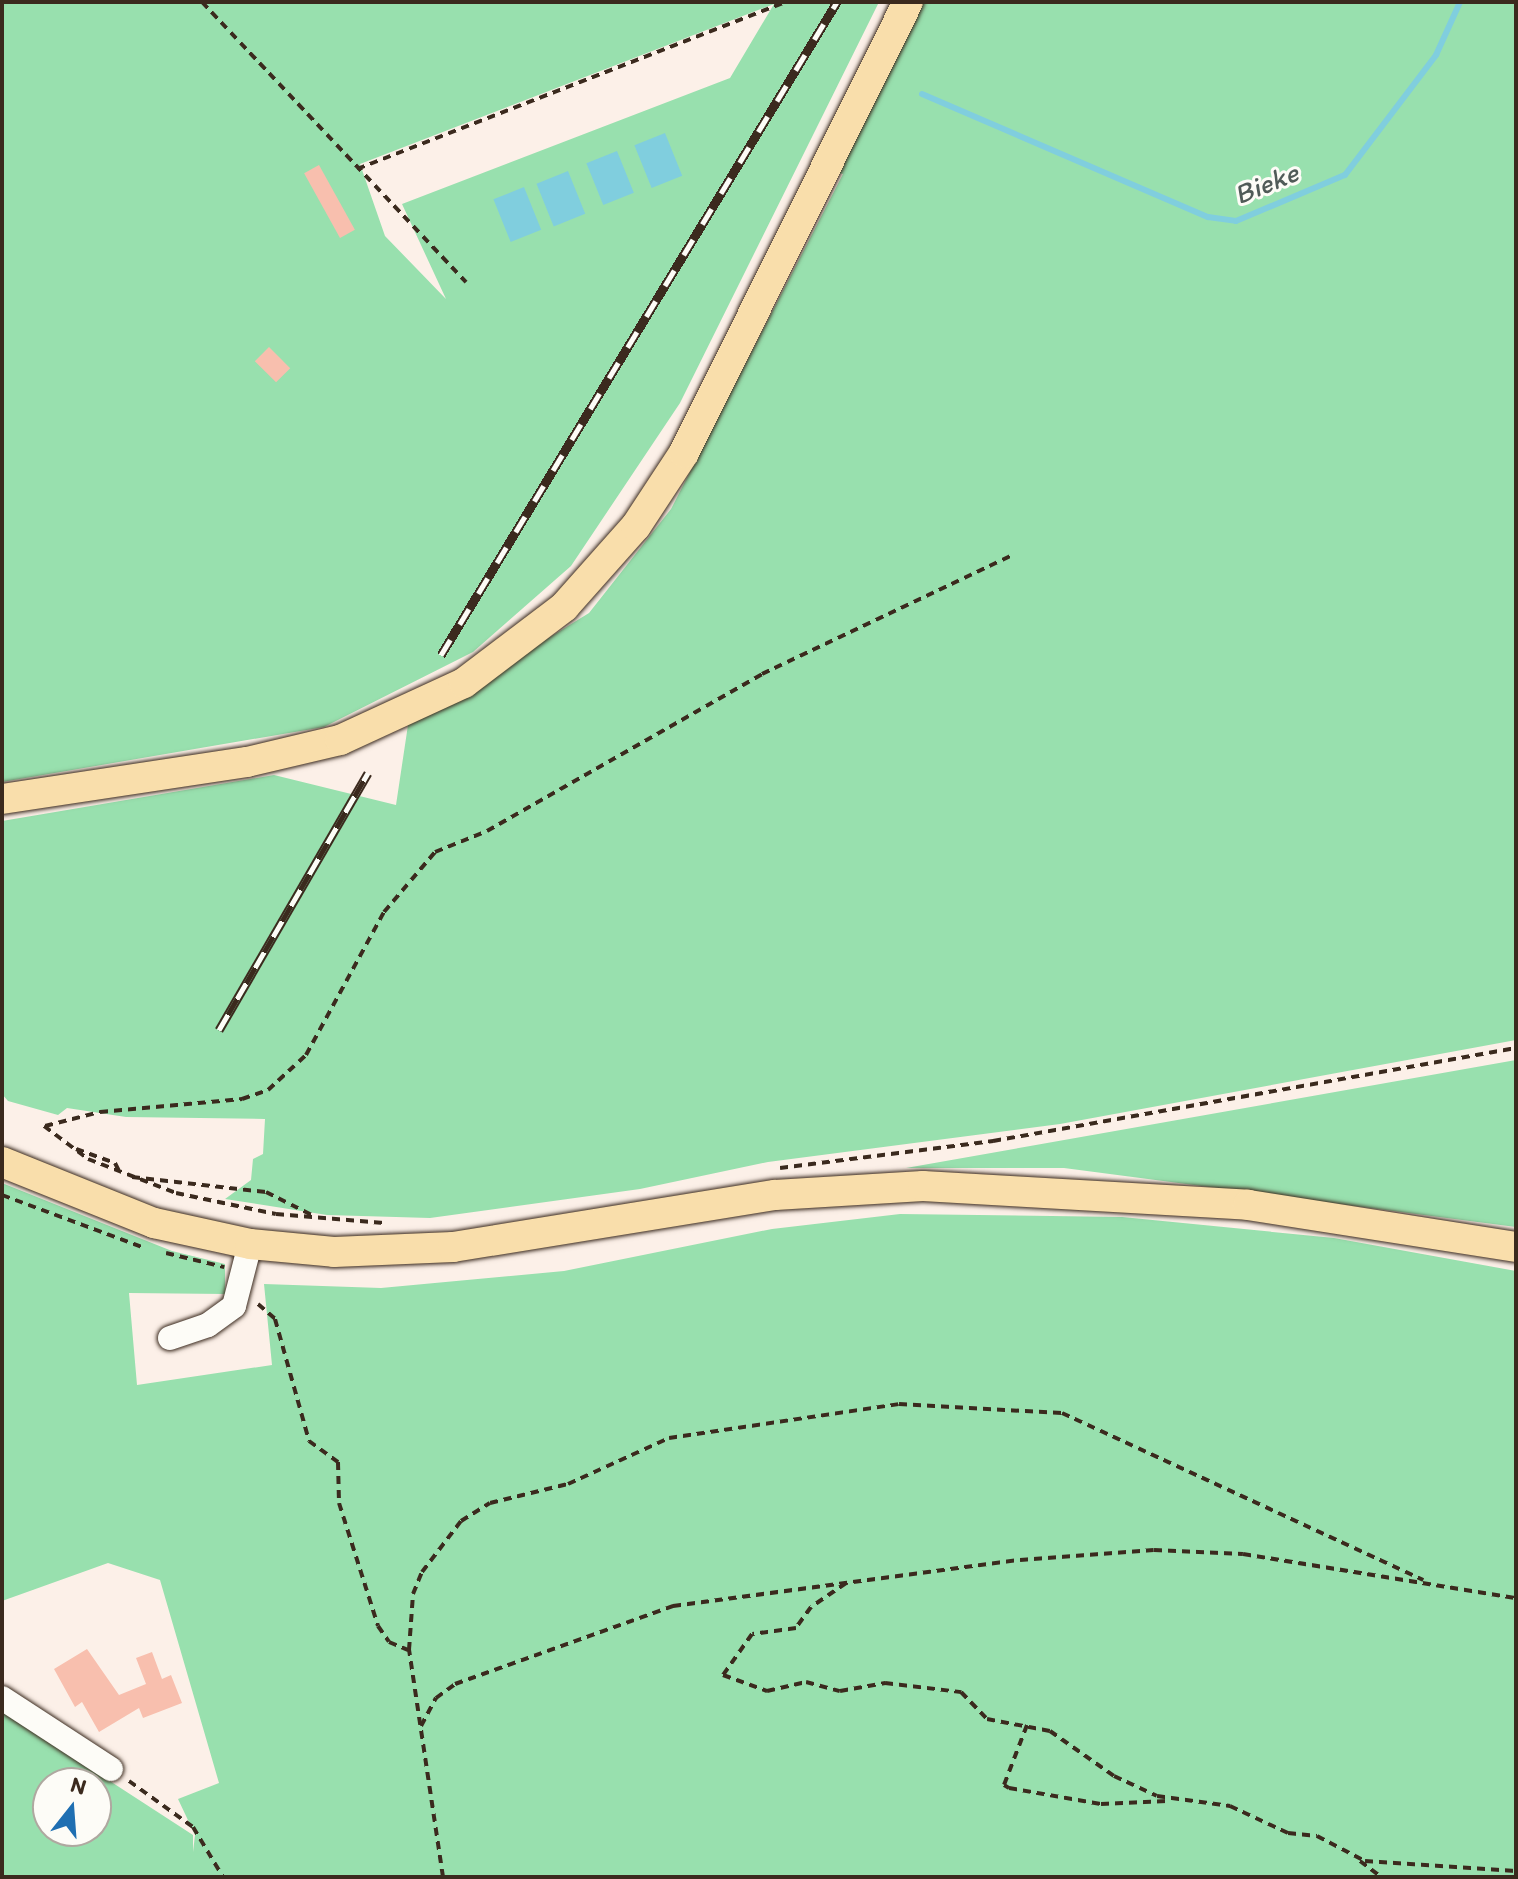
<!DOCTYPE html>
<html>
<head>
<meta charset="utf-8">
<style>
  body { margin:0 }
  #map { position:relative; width:1518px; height:1879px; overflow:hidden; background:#fcf0e8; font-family:Itim,sans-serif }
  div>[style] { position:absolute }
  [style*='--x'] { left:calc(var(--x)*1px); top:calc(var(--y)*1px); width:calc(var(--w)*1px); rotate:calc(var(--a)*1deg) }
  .green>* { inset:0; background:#98e0ae }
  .water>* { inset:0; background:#80cede; transform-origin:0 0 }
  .stream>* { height:6px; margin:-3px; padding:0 3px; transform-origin:3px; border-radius:3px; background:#80cede }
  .building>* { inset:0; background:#f8bfae; transform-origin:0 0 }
  .path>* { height:4px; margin-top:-2px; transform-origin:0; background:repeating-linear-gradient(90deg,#3b2a1e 0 8px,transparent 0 14px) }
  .roads { filter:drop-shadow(0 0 2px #3b2a1e) drop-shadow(0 0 2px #3b2a1e) }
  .minor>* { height:24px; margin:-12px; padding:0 12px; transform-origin:12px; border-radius:12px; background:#fdfcf7 }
  .major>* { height:30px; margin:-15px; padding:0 15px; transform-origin:15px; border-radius:15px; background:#f9deab }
  .rail>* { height:9px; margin-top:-4.5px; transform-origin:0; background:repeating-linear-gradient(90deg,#fdfcf7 0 18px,#3b2a1e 0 36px); box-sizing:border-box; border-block:2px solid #3b2a1e }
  span { translate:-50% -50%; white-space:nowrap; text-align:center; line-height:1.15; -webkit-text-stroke:6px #fdfcf7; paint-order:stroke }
  .water-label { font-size:28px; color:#505b58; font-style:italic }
  .frame { position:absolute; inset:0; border:4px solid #3b2a1e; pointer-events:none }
  .north { position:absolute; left:32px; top:1767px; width:80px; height:80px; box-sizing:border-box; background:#fdfcf7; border:2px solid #afa8a0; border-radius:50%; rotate:17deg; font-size:22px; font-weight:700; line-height:32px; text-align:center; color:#3b2a1e }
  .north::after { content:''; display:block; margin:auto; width:28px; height:36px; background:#1f6fb2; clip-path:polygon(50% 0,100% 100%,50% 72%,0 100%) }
</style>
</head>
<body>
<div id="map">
  <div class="green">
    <i style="clip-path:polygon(evenodd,2px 2px,879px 2px,680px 403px,571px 566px,473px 652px,324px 727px,2px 782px,2px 2px,774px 4px,730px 78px,402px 204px,446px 299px,385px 236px,360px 164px,774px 4px)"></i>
    <i style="clip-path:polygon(921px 2px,1516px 2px,1516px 1040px,1060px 1124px,768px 1162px,640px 1189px,430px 1218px,327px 1215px,225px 1199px,251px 1180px,253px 1159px,263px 1154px,265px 1119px,126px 1117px,67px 1108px,58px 1115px,8px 1101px,2px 1094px,2px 821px,274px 775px,396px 805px,408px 725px,589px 613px,671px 509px,843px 174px,829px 171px)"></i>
    <i style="clip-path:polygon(1516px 1060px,1516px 1227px,1064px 1168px,906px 1168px)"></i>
    <i style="clip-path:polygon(evenodd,2px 1183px,172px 1251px,225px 1264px,225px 1294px,129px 1293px,137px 1385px,272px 1365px,264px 1284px,381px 1288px,564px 1271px,772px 1229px,900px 1214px,1122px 1217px,1334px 1238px,1516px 1271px,1516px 1877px,2px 1877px,2px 1711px,193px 1835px,193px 1852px,195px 1835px,178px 1799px,219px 1783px,160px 1580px,108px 1563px,2px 1601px,2px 1183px,48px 1783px,96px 1783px,96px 1831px,48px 1831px,48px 1783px)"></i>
  </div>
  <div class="water">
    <i style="left:665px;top:133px;width:46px;height:33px;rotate:68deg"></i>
    <i style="left:617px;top:151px;width:45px;height:33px;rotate:68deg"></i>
    <i style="left:568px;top:171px;width:46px;height:34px;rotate:68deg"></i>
    <i style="left:524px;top:187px;width:46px;height:33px;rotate:68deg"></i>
  </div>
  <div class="stream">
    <i style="--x:922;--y:94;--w:311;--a:23.3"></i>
    <i style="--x:1208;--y:217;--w:28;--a:8"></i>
    <i style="--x:1236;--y:221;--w:118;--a:-22.9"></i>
    <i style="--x:1345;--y:175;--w:151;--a:-52.8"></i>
    <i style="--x:1436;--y:55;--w:58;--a:-65.6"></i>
  </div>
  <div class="building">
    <i style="left:319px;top:165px;width:74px;height:17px;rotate:61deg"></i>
    <i style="left:269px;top:347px;width:30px;height:20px;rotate:45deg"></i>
    <i style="clip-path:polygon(87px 1649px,119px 1695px,146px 1684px,136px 1658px,152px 1652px,162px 1679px,171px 1675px,182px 1703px,143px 1718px,139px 1708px,99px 1732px,82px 1702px,75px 1707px,54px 1669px)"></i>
  </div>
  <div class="path">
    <i style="--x:202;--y:2;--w:385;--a:46.7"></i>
    <i style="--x:357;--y:169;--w:459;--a:-21.3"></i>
    <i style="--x:44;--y:1126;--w:55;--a:36.9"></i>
    <i style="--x:88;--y:1159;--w:94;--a:21.1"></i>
    <i style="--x:176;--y:1193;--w:102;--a:11.9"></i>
    <i style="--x:276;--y:1214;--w:108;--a:4.8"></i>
    <i style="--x:45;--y:1126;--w:57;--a:-14.3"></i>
    <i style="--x:100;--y:1112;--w:143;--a:-5.2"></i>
    <i style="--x:242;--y:1099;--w:28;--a:-19"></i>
    <i style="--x:268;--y:1090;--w:52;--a:-42.6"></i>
    <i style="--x:306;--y:1055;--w:163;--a:-61.4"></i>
    <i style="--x:384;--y:912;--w:79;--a:-49.6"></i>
    <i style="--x:435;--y:852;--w:56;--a:-22"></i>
    <i style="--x:487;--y:831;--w:317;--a:-29.7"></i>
    <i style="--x:762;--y:674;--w:275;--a:-25.4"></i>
    <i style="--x:76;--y:1149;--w:41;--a:19.7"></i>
    <i style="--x:115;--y:1163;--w:11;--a:63"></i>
    <i style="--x:780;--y:1168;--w:215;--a:-7.2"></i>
    <i style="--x:993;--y:1141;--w:531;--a:-10.08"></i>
    <i style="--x:132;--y:1177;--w:135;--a:6.4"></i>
    <i style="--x:266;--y:1192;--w:54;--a:26.6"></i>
    <i style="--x:2;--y:1195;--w:149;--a:20.4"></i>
    <i style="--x:166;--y:1253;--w:60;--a:13.6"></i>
    <i style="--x:258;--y:1304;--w:23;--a:41"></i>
    <i style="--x:275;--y:1319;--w:127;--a:74.4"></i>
    <i style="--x:309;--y:1441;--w:36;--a:36"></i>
    <i style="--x:338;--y:1462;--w:41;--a:88.6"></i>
    <i style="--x:339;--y:1503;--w:129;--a:72.4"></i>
    <i style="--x:378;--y:1626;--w:19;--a:55"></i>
    <i style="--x:389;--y:1642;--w:21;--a:23"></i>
    <i style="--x:846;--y:1583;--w:42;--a:145.6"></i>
    <i style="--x:811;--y:1607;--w:26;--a:126"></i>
    <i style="--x:796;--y:1628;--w:44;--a:172.2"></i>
    <i style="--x:752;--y:1634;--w:50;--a:125.3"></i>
    <i style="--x:723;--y:1675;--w:47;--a:20"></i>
    <i style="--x:767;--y:1691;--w:40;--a:-13"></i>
    <i style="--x:806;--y:1682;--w:35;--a:15"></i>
    <i style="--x:840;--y:1691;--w:46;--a:-10.1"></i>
    <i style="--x:885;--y:1683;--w:77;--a:6.8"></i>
    <i style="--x:961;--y:1692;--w:37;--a:46"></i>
    <i style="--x:987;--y:1719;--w:64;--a:10.8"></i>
    <i style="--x:1050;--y:1731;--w:78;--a:35.1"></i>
    <i style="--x:1114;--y:1776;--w:47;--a:24.9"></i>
    <i style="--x:1157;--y:1796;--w:74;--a:7.8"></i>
    <i style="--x:1230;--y:1806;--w:64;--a:25"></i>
    <i style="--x:1288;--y:1833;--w:29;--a:6"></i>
    <i style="--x:1317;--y:1836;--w:54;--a:27.5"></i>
    <i style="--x:1365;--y:1861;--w:151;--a:3.8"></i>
    <i style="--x:1027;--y:1725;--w:64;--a:111"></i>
    <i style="--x:1004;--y:1785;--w:6;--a:31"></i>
    <i style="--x:1009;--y:1788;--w:93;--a:9.9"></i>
    <i style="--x:1101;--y:1804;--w:66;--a:-2.6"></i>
    <i style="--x:421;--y:1726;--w:32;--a:-62"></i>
    <i style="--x:436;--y:1698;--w:24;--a:-36"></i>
    <i style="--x:455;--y:1684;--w:232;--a:-19.7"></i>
    <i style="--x:673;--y:1606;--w:350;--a:-7.6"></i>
    <i style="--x:1020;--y:1560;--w:134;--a:-4.3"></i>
    <i style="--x:1154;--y:1550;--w:89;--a:2.6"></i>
    <i style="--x:1243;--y:1554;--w:277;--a:9.2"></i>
    <i style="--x:129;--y:1781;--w:79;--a:35.7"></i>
    <i style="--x:193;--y:1827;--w:58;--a:59"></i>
    <i style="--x:1360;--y:1861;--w:26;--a:37"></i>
    <i style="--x:443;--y:1877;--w:230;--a:-98.5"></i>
    <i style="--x:409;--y:1650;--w:56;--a:-85.9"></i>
    <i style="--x:413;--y:1594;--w:24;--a:-68"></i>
    <i style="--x:422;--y:1572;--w:64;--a:-52.6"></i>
    <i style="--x:461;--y:1521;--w:34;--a:-32"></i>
    <i style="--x:490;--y:1503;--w:80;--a:-13.7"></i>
    <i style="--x:568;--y:1484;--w:111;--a:-24.5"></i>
    <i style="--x:669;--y:1438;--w:232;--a:-8.4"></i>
    <i style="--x:899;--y:1404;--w:163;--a:3.2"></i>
    <i style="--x:1062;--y:1413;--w:398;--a:24.8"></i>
  </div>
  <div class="roads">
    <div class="minor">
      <i style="--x:170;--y:1338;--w:40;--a:-18.9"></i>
      <i style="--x:208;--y:1325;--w:32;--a:-36"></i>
      <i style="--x:234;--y:1306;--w:64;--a:-75.5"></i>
      <i style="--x:2;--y:1698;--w:130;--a:33.1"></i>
    </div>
    <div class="major">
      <i style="--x:2;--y:799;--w:248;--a:-8.6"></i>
      <i style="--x:247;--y:762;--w:96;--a:-13.3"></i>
      <i style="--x:340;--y:740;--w:136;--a:-24.7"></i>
      <i style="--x:464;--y:683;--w:126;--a:-37.2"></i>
      <i style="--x:564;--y:607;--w:108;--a:-48.4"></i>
      <i style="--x:636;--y:526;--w:87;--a:-56.7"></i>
      <i style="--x:684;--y:453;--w:504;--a:-63.59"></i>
      <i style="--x:2;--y:1162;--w:164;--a:21.9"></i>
      <i style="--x:154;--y:1223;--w:98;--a:12.3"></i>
      <i style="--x:250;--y:1244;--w:84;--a:5.4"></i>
      <i style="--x:334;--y:1252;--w:119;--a:-2.4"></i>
      <i style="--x:453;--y:1247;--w:326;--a:-9.2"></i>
      <i style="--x:775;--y:1195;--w:148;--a:-3.5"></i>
      <i style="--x:923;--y:1186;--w:326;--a:3.3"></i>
      <i style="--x:1248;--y:1205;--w:271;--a:8.9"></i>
    </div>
  </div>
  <div class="rail">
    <i style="--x:441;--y:655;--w:764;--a:-58.77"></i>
    <i style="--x:219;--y:1030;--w:297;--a:-59.9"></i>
  </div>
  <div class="water-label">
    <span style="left:1266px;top:183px;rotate:-22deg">Bieke</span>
  </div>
  <div class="frame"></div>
  <div class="north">N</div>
</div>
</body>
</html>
